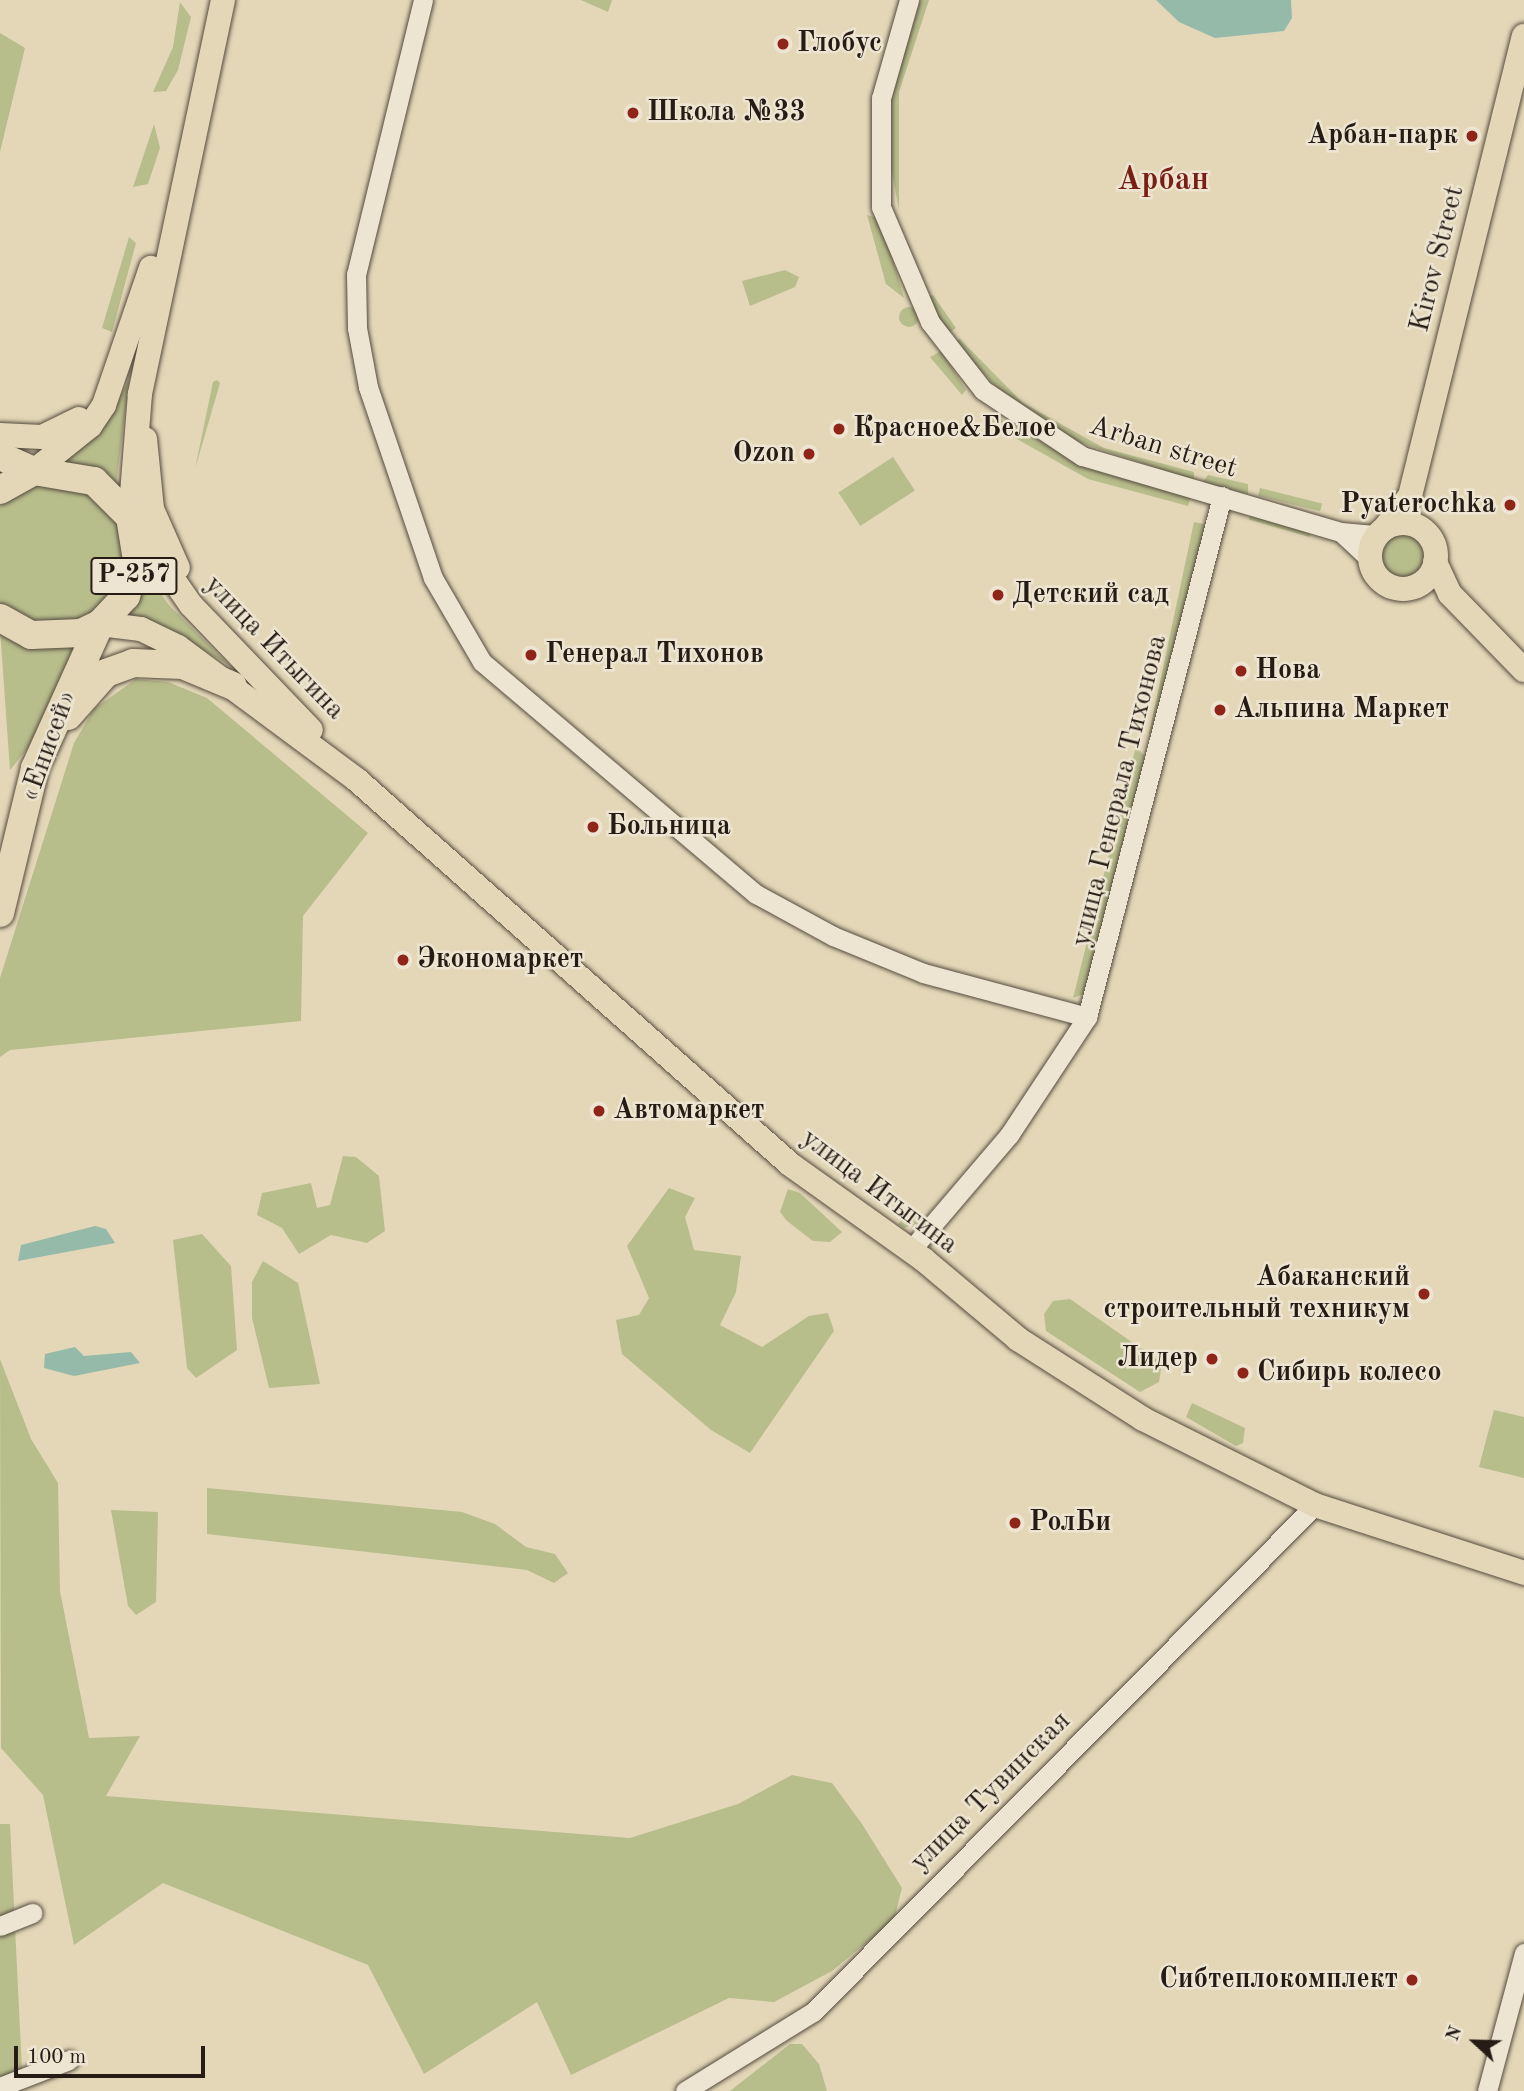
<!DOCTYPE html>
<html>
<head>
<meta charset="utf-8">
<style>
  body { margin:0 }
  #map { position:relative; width:1524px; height:2091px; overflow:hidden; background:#e3d7b8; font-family:"Old Standard TT",serif }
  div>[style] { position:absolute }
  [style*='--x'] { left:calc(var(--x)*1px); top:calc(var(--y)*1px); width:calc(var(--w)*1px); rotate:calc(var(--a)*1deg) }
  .green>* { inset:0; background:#b8bd8c; transform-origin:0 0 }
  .round { border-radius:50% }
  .water>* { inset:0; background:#96baa9 }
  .roads { filter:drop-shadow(0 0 2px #554b3e) drop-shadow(0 0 2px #554b3e) }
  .minor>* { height:19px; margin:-9.5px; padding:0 9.5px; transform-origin:9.5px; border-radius:9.5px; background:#ede5d1 }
  .major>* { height:24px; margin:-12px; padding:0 12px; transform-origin:12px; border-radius:12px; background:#e3d7b8 }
  .major>.ring { margin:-12px; padding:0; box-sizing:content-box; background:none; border:24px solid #e3d7b8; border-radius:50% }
  .highway>* { height:28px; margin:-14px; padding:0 14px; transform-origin:14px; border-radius:14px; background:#e3d7b8 }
  .dots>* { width:19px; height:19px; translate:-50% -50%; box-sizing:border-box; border:4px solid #ede5d1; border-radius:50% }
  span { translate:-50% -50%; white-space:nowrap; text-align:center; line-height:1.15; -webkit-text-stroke:5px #ede5d1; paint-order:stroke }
  .shield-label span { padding:2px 5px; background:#ede5d1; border:2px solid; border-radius:5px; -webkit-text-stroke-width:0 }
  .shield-label { font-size:26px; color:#261c15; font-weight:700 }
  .poi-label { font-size:28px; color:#261c15; font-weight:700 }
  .left { translate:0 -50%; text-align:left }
  .right { translate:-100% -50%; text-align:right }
  .street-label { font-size:28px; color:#261c15 }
  .quarter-label { font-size:32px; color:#7a1f14; font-weight:700 }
  .north { position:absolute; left:1440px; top:2007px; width:70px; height:70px; -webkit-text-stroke:5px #ede5d1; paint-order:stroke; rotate:292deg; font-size:19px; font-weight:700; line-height:28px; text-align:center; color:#261c15 }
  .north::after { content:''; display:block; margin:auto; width:24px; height:32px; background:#261c15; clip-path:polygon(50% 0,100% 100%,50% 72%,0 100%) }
  .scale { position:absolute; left:14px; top:2046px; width:191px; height:32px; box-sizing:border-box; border:4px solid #261c15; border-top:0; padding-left:9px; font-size:21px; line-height:24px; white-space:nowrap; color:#261c15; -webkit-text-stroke:5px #ede5d1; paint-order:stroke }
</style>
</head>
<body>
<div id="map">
  <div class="green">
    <i style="clip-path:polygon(581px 0,612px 0,608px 12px)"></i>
    <i style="clip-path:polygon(920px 0,929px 0,899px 92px,899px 210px,887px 147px,891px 98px)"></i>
    <i style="clip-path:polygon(180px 2px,191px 17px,178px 70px,166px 91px,153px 92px,173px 47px)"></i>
    <i style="clip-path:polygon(0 33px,25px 48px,0 152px)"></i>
    <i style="clip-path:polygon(154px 124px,160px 148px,148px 184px,133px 187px)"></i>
    <i style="clip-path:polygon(867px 215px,881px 219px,904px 298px,886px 284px)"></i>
    <i style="clip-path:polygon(129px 237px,136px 243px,112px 332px,102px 328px)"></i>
    <i style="clip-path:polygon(785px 270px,799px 277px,795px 287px,750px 306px,742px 281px)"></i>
    <i style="clip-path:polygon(933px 295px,956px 328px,948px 334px,925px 296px)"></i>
    <i class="round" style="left:899px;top:307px;width:20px;height:20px"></i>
    <i style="clip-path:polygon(960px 339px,1023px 403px,1104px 448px,1194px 472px,1194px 480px,1069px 439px,1012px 403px,952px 341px)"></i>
    <i style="clip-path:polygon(941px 351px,966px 390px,962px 395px,930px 357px)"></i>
    <i style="clip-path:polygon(129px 380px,116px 486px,59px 461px,104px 425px)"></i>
    <i style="clip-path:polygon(217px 380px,220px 383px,195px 469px,213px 382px)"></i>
    <i style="clip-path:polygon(995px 416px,1077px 461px,1191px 496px,1188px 506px,1088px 479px,999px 429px,991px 421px)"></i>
    <i style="left:893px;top:457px;width:40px;height:65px;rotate:57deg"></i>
    <i style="clip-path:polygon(1208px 475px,1248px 484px,1248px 494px,1202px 483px)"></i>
    <i style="clip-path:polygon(35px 484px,82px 488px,116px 520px,125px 555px,117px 589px,93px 615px,47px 627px,0 604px,0 506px)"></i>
    <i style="left:1260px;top:488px;width:64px;height:8px;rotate:14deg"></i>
    <i style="left:1251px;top:512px;width:63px;height:8px;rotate:16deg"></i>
    <i style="left:1194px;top:522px;width:14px;height:217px;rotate:12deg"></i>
    <i class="round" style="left:1375px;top:528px;width:56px;height:56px"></i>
    <i style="clip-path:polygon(143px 568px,168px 604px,229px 665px,153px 621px,119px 617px)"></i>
    <i style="clip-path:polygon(0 629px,80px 642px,31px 744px,10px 770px)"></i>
    <i style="clip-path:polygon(136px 679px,168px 682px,207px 698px,368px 833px,303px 916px,301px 1021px,10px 1050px,0 1057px,0 978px,74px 743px,94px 709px)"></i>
    <i style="clip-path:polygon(1136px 746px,1147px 759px,1086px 993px,1073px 998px)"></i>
    <i style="clip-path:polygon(343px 1156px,356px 1157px,379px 1176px,385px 1231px,367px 1243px,331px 1235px,299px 1254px,282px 1228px,257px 1215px,262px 1193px,311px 1183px,317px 1208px,330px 1205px)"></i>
    <i style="clip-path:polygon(669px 1188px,695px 1198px,685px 1217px,694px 1250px,741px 1256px,736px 1292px,720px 1325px,762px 1347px,809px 1316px,828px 1313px,834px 1331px,750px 1453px,711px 1430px,622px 1354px,616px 1320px,639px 1315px,649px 1298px,627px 1246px)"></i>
    <i style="clip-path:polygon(788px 1189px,800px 1193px,842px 1232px,830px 1242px,813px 1241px,787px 1221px,780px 1212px)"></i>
    <i style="clip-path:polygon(911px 1210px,924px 1222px,904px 1228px,898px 1224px)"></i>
    <i style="clip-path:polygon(202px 1234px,231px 1266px,237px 1350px,196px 1378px,187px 1368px,173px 1240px)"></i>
    <i style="clip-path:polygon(263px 1261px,298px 1283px,320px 1384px,269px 1388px,252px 1318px,252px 1282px)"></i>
    <i style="clip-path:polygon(1070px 1299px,1162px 1363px,1159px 1382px,1140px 1392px,1046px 1331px,1044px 1314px,1053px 1301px)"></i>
    <i style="clip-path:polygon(0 1359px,31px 1439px,58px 1483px,60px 1591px,89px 1738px,140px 1736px,106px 1796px,630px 1838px,738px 1804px,792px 1775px,832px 1783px,862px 1824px,902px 1888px,894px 1920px,832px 1971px,774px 2002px,729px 1998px,571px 2075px,537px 2002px,424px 2074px,368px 1965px,163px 1883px,74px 1945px,43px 1795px,1px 1748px)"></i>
    <i style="clip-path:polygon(1192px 1403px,1245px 1428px,1243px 1443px,1236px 1446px,1186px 1417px)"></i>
    <i style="clip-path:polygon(1494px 1410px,1524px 1417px,1524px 1478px,1479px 1467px)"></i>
    <i style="clip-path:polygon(207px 1488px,462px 1512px,495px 1524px,526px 1547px,555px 1554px,568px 1573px,554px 1583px,527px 1570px,207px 1534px)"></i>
    <i style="clip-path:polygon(111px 1510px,158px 1512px,156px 1602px,136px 1615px,128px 1606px)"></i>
    <i style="clip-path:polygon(0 1824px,10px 1824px,23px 2091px,0 2091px)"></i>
    <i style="clip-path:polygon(790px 2044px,802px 2044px,819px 2064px,827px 2091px,730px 2091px)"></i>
  </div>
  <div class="water">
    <i style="clip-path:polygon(1156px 0,1291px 0,1292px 18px,1284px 31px,1215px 38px,1179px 22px)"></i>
    <i style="clip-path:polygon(95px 1226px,106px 1229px,115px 1243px,18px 1261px,21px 1245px)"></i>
    <i style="clip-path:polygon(75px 1347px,84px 1356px,131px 1352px,140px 1363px,74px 1376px,44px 1368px,45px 1354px)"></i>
  </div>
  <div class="roads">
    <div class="minor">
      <i style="--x:423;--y:0;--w:282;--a:103.7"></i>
      <i style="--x:356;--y:274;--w:54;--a:88.9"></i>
      <i style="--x:357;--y:328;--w:60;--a:79.4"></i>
      <i style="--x:368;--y:387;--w:202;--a:71.2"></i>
      <i style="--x:433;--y:578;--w:97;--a:59.7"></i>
      <i style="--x:482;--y:662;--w:359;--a:40.3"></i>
      <i style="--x:756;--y:894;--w:88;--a:28.6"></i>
      <i style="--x:833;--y:936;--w:97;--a:22.3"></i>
      <i style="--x:923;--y:973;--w:170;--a:15"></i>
      <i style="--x:909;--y:0;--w:102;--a:105.9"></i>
      <i style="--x:881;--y:98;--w:109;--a:90"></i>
      <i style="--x:881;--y:207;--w:125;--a:66.9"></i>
      <i style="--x:930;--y:322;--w:86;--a:52.1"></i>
      <i style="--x:983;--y:390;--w:119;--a:33.7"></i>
      <i style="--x:1082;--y:456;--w:270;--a:16.4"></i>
      <i style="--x:1341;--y:532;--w:36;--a:5"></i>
      <i style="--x:1342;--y:533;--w:37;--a:43"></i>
      <i style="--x:910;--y:1251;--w:153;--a:-49.5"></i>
      <i style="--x:1009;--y:1135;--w:141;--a:-56.5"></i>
      <i style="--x:1087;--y:1017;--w:538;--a:-75.47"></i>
      <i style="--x:0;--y:1926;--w:35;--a:-22"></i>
      <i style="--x:0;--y:2087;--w:74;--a:-21.4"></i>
      <i style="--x:685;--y:2091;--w:150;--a:-31.7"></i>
      <i style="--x:813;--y:2012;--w:713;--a:-45.28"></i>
      <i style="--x:1487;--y:2091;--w:143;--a:-75"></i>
    </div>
    <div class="major">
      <i style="--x:223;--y:0;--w:403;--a:101.9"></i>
      <i style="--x:140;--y:394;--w:123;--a:94.6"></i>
      <i style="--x:130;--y:517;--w:107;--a:55.3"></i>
      <i style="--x:191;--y:605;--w:173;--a:46.2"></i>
      <i style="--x:0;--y:435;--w:42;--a:2.7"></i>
      <i style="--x:42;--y:437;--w:41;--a:-25.9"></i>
      <i style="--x:145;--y:439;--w:70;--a:84.3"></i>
      <i style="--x:152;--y:509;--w:64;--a:66.2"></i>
      <i style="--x:34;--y:471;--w:72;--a:-38.8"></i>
      <i style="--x:90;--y:426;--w:25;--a:-56"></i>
      <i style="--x:104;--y:405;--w:145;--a:-71.1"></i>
      <i class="ring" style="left:1370px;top:523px;width:42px;height:42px"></i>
      <i style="--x:1385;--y:528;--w:41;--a:-52"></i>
      <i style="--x:1410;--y:496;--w:474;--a:-76.1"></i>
      <i style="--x:1435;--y:562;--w:35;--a:65"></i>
      <i style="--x:1450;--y:594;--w:106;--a:45.8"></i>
      <i style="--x:100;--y:624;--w:41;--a:7"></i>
      <i style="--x:141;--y:629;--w:41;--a:25.9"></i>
      <i style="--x:178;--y:647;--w:223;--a:36.6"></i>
      <i style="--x:357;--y:780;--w:580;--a:41.58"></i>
      <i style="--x:791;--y:1165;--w:163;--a:35.5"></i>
      <i style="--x:924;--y:1260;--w:123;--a:40"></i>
      <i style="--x:1018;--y:1339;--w:148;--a:32.6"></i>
      <i style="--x:1143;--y:1419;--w:192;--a:26.6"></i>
      <i style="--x:1315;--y:1505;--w:220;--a:18"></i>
    </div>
    <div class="highway">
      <i style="--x:0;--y:456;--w:37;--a:24"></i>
      <i style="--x:0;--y:490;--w:39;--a:-29"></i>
      <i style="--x:34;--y:471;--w:61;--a:9.5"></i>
      <i style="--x:94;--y:481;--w:51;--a:45"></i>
      <i style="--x:130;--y:517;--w:44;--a:80.8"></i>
      <i style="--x:137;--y:560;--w:38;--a:107"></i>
      <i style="--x:126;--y:596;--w:38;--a:133"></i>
      <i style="--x:100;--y:624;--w:21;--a:155"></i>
      <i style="--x:81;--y:633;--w:50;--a:177.7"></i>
      <i style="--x:31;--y:635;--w:35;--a:-151"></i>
      <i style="--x:68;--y:716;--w:57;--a:-48.5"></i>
      <i style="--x:106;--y:673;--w:29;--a:-20"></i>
      <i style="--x:133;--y:663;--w:50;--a:2.3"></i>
      <i style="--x:183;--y:665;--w:54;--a:22.8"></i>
      <i style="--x:0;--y:913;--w:149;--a:-76.4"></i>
      <i style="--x:35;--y:768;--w:158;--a:-65.7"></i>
    </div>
  </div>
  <div class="dots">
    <i style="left:783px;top:44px;background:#8f2418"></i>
    <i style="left:633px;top:113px;background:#8f2418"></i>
    <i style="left:1472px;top:136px;background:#8f2418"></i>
    <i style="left:839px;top:429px;background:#8f2418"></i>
    <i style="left:809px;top:454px;background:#8f2418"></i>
    <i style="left:1510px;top:505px;background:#8f2418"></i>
    <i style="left:998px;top:595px;background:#8f2418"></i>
    <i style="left:531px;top:655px;background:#8f2418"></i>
    <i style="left:1241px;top:671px;background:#8f2418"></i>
    <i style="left:1220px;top:710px;background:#8f2418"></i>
    <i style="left:593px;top:827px;background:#8f2418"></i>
    <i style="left:403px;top:960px;background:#8f2418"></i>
    <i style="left:599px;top:1111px;background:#8f2418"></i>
    <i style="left:1424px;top:1294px;background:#8f2418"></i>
    <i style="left:1212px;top:1359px;background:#8f2418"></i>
    <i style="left:1243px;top:1373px;background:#8f2418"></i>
    <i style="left:1015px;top:1523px;background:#8f2418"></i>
    <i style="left:1412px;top:1980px;background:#8f2418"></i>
  </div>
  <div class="shield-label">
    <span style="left:134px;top:576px">Р-257</span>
  </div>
  <div class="poi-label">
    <span class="left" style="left:797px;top:44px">Глобус</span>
    <span class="left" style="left:647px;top:113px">Школа №33</span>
    <span class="right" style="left:1458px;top:136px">Арбан-парк</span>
    <span class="left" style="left:853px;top:429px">Красное&amp;Белое</span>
    <span class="right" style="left:795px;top:454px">Ozon</span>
    <span class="right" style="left:1496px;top:505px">Pyaterochka</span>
    <span class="left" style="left:1012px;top:595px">Детский сад</span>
    <span class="left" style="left:545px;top:655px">Генерал Тихонов</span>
    <span class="left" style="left:1255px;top:671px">Нова</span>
    <span class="left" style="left:1234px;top:710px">Альпина Маркет</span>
    <span class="left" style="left:607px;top:827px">Больница</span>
    <span class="left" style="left:417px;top:960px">Экономаркет</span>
    <span class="left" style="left:613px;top:1111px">Автомаркет</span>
    <span class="right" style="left:1410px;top:1294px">Абаканский<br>строительный техникум</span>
    <span class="right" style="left:1198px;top:1359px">Лидер</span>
    <span class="left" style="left:1257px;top:1373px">Сибирь колесо</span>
    <span class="left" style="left:1029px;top:1523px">РолБи</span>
    <span class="right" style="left:1398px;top:1980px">Сибтеплокомплект</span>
  </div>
  <div class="street-label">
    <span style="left:1438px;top:259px;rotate:-76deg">Kirov Street</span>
    <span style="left:1163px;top:448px;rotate:17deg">Arban street</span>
    <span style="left:274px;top:648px;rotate:46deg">улица Итыгина</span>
    <span style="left:49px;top:746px;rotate:-70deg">«Енисей»</span>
    <span style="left:1120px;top:791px;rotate:-76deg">улица Генерала Тихонова</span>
    <span style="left:879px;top:1192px;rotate:37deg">улица Итыгина</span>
    <span style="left:991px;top:1792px;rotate:-45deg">улица Тувинская</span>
  </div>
  <div class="quarter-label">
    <span style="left:1163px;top:181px">Арбан</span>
  </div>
  <div class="north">N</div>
  <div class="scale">100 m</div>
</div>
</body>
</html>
